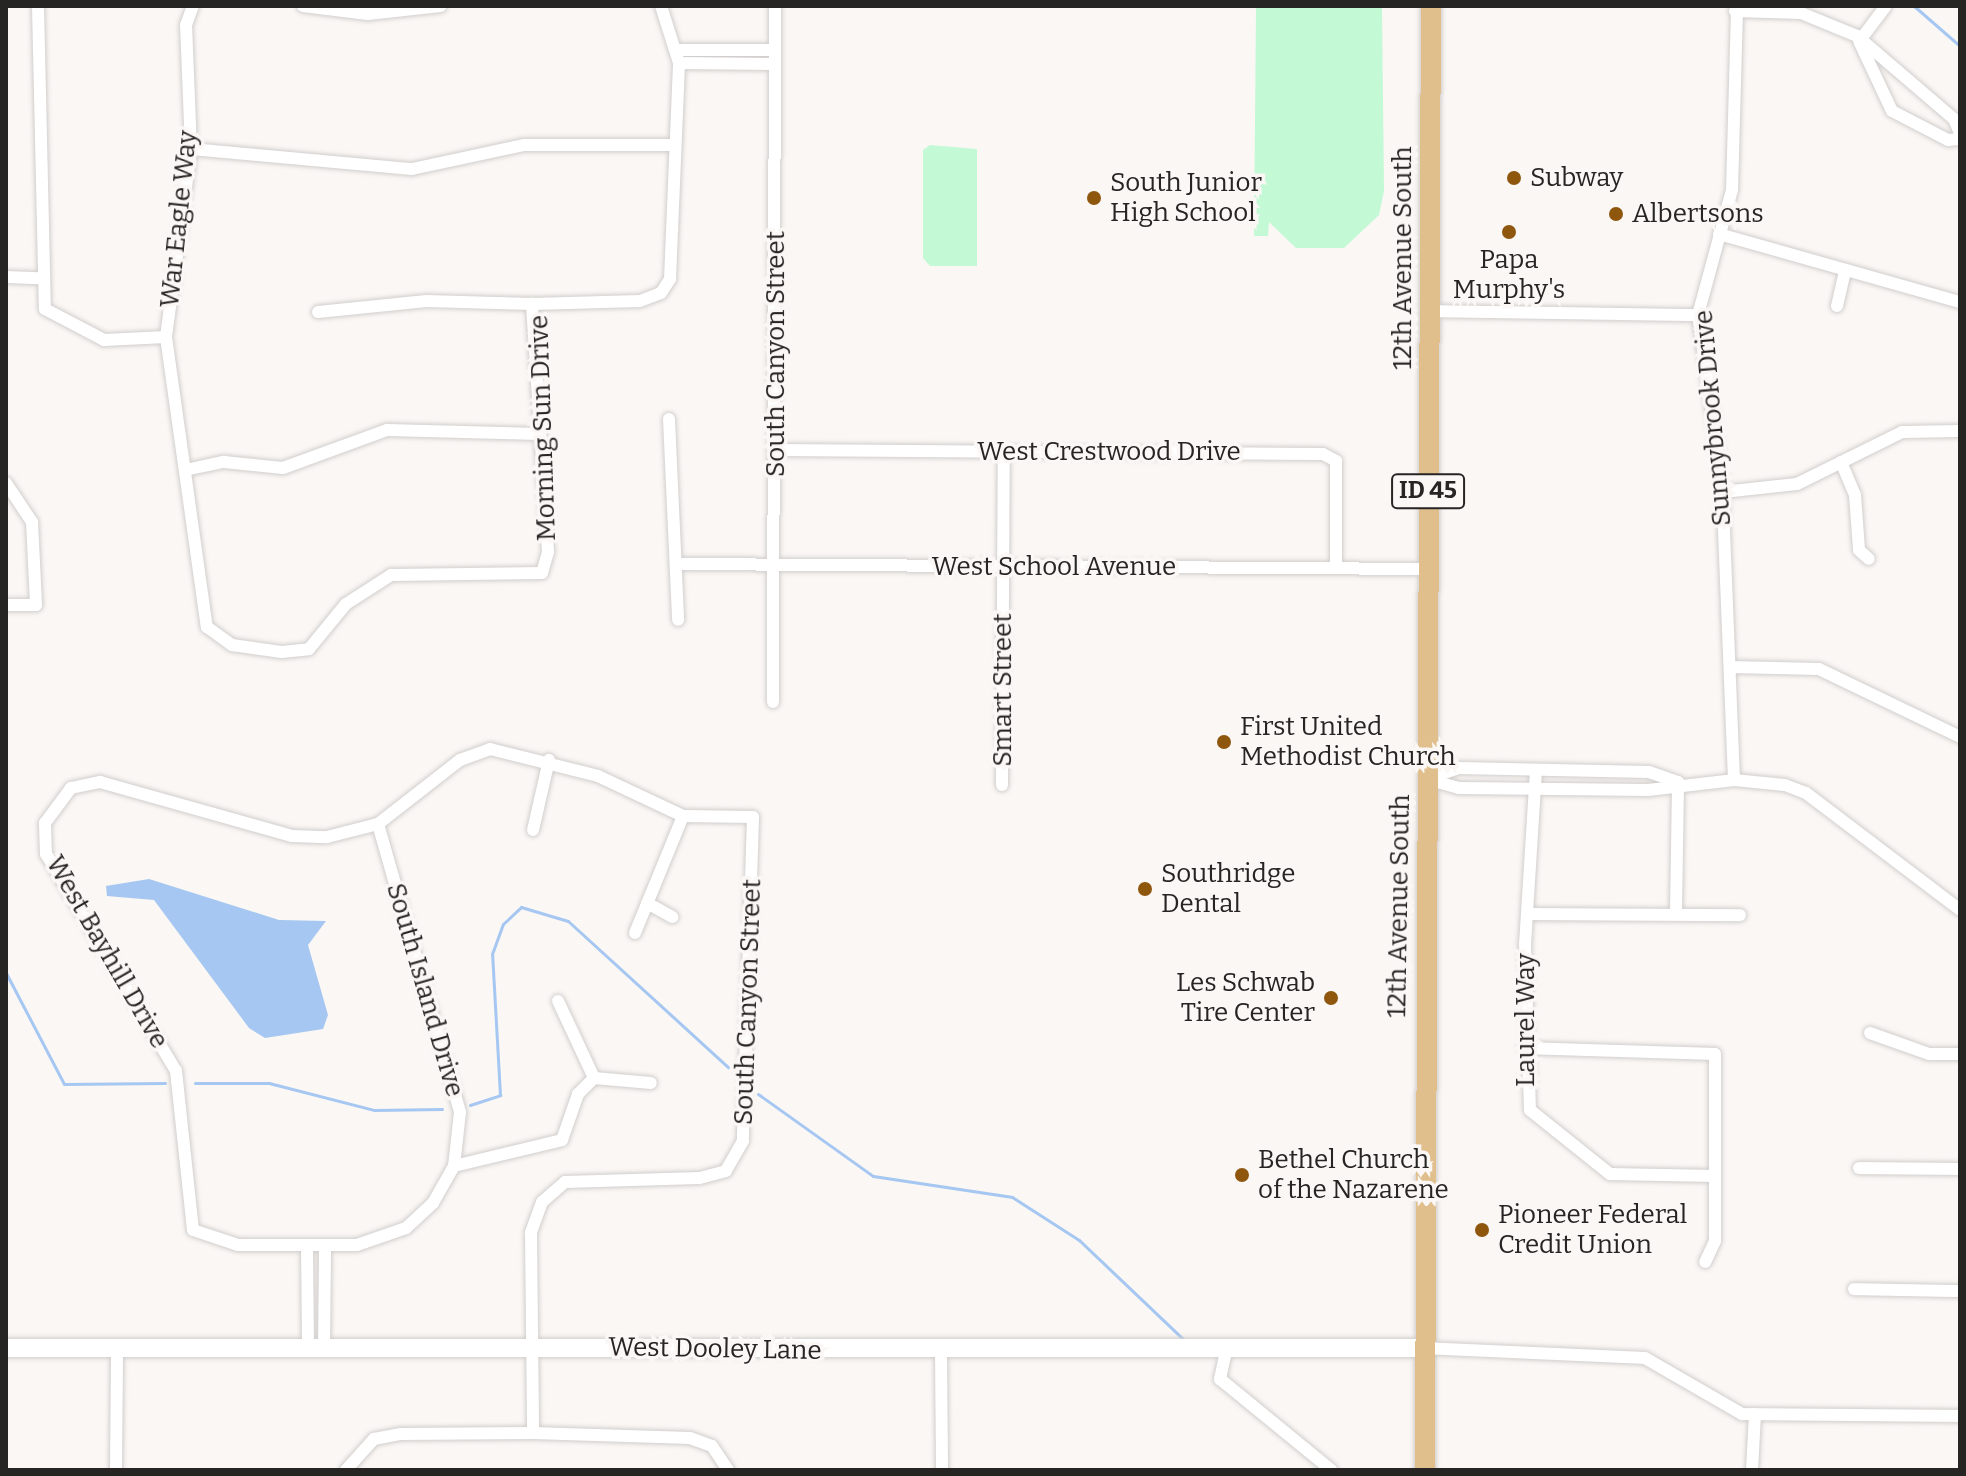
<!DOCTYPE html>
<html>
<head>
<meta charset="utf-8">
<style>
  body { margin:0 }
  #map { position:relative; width:1966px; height:1476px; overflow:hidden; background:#faf7f5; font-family:Bitter,serif }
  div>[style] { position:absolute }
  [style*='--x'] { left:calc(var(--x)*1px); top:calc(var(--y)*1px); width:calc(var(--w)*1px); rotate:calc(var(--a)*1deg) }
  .green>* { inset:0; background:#c4f9d6 }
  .water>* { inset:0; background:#a5c7f1 }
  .stream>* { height:3px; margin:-1.5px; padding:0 1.5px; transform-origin:1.5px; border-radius:1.5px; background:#a5c7f1 }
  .roads { filter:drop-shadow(0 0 2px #d1cecc) drop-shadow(0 0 2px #d1cecc) }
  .street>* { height:12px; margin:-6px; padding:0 6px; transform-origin:6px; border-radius:6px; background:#fff }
  .secondary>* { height:18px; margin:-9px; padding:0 9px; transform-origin:9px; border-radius:9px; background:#fff }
  .primary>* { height:20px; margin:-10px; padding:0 10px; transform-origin:10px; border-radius:10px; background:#e0bf8d }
  .dots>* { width:22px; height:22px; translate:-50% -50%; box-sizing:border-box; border:4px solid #faf7f5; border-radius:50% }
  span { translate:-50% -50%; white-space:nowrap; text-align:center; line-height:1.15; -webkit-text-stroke:7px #faf7f5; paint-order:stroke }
  .shield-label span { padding:2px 6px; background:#faf7f5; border:2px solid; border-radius:6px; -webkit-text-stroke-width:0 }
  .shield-label { font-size:24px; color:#262524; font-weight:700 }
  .poi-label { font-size:26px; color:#262524 }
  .left { translate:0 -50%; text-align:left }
  .right { translate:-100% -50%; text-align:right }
  .street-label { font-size:26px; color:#262524 }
  .frame { position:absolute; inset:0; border:8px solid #262524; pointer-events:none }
</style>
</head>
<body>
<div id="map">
  <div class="green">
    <i style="clip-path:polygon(1256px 6px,1382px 8px,1384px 191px,1379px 215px,1344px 248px,1296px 248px,1269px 222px,1268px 236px,1254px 236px)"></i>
    <i style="clip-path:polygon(930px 145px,977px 149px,977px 266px,930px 266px,923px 258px,923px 150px)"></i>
  </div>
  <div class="water">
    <i style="clip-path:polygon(149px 879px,279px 920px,326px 921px,308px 945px,328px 1015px,323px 1029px,265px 1038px,249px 1028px,154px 900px,107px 896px,106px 886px)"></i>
  </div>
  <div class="stream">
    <i style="--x:1914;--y:6;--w:61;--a:41"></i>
    <i style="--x:6;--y:973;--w:125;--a:62.4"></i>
    <i style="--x:64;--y:1084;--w:101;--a:-0.6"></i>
    <i style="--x:195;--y:1083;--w:74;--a:0"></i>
    <i style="--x:269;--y:1083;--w:108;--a:14.4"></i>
    <i style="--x:374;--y:1110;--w:68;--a:-0.8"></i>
    <i style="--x:758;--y:1094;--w:141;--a:35.5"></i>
    <i style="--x:873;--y:1176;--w:141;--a:8.6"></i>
    <i style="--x:1012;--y:1197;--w:80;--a:32.7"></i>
    <i style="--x:1079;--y:1240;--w:146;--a:43.6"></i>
    <i style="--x:470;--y:1105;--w:32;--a:-18"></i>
    <i style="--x:500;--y:1095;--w:141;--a:-93.2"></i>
    <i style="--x:492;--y:954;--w:32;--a:-70"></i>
    <i style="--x:503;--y:924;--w:25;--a:-43"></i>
    <i style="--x:521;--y:907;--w:49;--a:16.6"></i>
    <i style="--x:568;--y:921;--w:217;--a:42.4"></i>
  </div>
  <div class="roads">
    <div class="street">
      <i style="--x:38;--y:6;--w:303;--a:88.7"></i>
      <i style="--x:45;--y:309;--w:67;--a:27.7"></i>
      <i style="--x:104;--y:340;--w:62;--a:-2.8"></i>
      <i style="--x:166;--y:337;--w:293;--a:82"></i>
      <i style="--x:207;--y:627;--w:31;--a:36"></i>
      <i style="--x:232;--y:645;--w:50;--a:8"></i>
      <i style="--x:282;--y:652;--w:27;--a:-6"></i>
      <i style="--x:309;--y:649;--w:58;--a:-50.6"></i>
      <i style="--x:346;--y:604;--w:54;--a:-32.8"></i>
      <i style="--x:391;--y:575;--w:151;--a:-0.8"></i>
      <i style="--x:542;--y:573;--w:22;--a:-74"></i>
      <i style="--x:548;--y:552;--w:249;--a:-93.7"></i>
      <i style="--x:532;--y:304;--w:108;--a:-1.6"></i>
      <i style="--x:640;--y:301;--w:22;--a:-21"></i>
      <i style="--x:661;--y:293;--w:17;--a:-57"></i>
      <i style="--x:670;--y:279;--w:216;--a:-87.6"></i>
      <i style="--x:679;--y:63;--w:60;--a:-107.5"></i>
      <i style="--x:303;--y:6;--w:65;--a:7"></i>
      <i style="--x:368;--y:14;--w:73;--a:-6.3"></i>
      <i style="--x:1735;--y:11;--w:66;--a:1.7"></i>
      <i style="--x:1801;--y:13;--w:61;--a:22.3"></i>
      <i style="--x:1857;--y:36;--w:128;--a:40.6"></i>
      <i style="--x:1954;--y:119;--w:15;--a:67"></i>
      <i style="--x:1861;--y:39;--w:40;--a:-53"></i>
      <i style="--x:1859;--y:41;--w:77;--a:64.8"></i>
      <i style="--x:1892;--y:111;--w:63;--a:27.4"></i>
      <i style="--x:1948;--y:140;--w:12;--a:-5"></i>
      <i style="--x:678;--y:50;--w:97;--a:0"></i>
      <i style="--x:679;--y:63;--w:96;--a:0.6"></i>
      <i style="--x:191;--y:149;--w:222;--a:5.2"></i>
      <i style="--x:412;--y:169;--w:115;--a:-12.1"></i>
      <i style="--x:524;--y:145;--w:149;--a:0"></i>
      <i style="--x:1719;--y:234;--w:250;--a:15.8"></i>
      <i style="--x:6;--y:277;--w:33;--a:2"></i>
      <i style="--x:1837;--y:306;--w:37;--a:-77"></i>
      <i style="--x:1429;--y:311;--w:269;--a:0.9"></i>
      <i style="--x:318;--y:312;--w:109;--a:-5.8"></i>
      <i style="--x:426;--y:301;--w:106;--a:1.6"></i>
      <i style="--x:166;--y:337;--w:190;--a:-82.4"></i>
      <i style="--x:191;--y:149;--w:124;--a:-92.3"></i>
      <i style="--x:186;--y:25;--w:20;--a:-70"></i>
      <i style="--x:669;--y:419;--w:201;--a:87.4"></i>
      <i style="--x:776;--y:450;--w:547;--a:0.42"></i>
      <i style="--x:1323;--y:454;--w:15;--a:28"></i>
      <i style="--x:1336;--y:461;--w:104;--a:90"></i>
      <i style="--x:1841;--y:462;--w:36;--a:67"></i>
      <i style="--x:1855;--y:495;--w:55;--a:85.8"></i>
      <i style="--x:1859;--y:550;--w:13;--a:42"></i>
      <i style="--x:190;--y:469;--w:35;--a:-12"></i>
      <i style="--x:224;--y:462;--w:59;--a:5.8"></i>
      <i style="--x:283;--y:468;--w:111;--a:-20.1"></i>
      <i style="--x:387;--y:430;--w:153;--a:1.5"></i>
      <i style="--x:6;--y:483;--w:47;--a:56.3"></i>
      <i style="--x:32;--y:522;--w:83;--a:87.2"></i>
      <i style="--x:36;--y:605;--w:30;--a:180"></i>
      <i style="--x:1723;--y:492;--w:74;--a:-6.2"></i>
      <i style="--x:1797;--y:484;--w:117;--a:-26.3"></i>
      <i style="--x:1902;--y:432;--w:58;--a:-1"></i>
      <i style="--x:680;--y:564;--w:748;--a:0.38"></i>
      <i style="--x:1730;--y:667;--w:89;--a:1.3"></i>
      <i style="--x:1819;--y:669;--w:157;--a:25.7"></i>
      <i style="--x:773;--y:702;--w:696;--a:-89.84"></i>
      <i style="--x:1536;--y:770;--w:173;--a:93.6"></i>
      <i style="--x:1525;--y:943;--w:167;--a:88.3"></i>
      <i style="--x:1530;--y:1110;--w:102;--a:38.7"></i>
      <i style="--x:1610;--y:1174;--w:105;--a:1.1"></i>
      <i style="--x:1427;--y:779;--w:33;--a:16"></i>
      <i style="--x:1459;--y:788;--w:189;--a:0.6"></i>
      <i style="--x:1648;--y:790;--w:87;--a:-6.6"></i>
      <i style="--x:1734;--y:780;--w:51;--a:5.6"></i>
      <i style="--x:1785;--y:785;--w:22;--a:21"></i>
      <i style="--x:1806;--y:793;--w:193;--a:37.2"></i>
      <i style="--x:1427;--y:779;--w:34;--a:-19"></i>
      <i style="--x:1459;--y:768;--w:190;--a:1.2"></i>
      <i style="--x:1649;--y:772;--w:31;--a:19"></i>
      <i style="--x:1734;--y:780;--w:299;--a:-92.3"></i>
      <i style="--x:1722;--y:481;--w:168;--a:-98.2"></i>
      <i style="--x:1698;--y:315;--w:130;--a:-74.8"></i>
      <i style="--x:1732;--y:190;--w:184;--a:-88.4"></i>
      <i style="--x:1002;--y:785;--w:333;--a:-89.7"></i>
      <i style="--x:378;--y:824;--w:299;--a:74.1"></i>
      <i style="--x:460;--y:1112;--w:54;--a:96.3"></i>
      <i style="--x:454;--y:1166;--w:43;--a:119.6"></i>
      <i style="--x:433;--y:1203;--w:37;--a:137"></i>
      <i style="--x:406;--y:1228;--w:52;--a:160.9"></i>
      <i style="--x:357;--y:1245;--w:119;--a:180"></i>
      <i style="--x:238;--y:1245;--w:47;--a:-161.6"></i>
      <i style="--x:193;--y:1230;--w:160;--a:-96.1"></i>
      <i style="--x:176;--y:1071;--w:253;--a:-120.9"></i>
      <i style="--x:46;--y:854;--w:31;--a:-92"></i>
      <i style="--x:45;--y:823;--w:44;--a:-53.4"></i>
      <i style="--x:71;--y:788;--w:30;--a:-12"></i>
      <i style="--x:100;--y:782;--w:199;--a:15.7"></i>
      <i style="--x:292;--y:836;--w:35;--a:2"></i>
      <i style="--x:327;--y:837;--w:53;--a:-14.3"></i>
      <i style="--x:378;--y:824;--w:104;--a:-38"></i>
      <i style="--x:460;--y:760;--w:32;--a:-20"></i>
      <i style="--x:490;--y:749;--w:111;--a:14"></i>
      <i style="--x:598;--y:776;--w:94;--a:25.2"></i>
      <i style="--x:683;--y:816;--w:70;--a:0.8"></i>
      <i style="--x:753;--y:817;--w:324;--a:91.8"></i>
      <i style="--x:743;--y:1141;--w:34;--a:120"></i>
      <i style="--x:726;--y:1171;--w:28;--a:165"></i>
      <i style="--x:699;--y:1178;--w:134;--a:178.3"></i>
      <i style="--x:565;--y:1182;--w:30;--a:139"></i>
      <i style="--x:542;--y:1202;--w:33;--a:110"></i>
      <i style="--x:531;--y:1233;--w:200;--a:89.4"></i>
      <i style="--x:533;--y:1433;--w:157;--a:1.8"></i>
      <i style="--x:690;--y:1438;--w:23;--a:20"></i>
      <i style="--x:712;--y:1446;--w:29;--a:56"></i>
      <i style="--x:533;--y:830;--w:72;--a:-77.1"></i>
      <i style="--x:647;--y:903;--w:29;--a:29"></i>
      <i style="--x:1676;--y:912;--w:130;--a:-89.1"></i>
      <i style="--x:1528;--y:914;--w:212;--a:0.3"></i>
      <i style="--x:635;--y:933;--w:126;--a:-67.7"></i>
      <i style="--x:558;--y:1001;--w:85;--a:64.9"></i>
      <i style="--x:1870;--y:1033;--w:63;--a:19.6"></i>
      <i style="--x:1929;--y:1054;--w:31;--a:0"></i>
      <i style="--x:1524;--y:1048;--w:191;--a:1.8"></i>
      <i style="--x:1715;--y:1054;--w:187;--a:90"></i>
      <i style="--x:1715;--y:1241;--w:23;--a:115"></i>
      <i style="--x:454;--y:1166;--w:111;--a:-13.5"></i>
      <i style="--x:562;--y:1140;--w:49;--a:-70.8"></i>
      <i style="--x:578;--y:1094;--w:23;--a:-45"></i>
      <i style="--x:594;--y:1078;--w:57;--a:5"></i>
      <i style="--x:1859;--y:1168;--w:101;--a:0.6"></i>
      <i style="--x:307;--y:1247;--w:102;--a:89.4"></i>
      <i style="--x:1854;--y:1289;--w:106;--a:1.1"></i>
      <i style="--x:1423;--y:1348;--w:222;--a:2.6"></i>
      <i style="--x:1645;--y:1358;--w:112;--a:30"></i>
      <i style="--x:1742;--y:1414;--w:218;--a:0.5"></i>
      <i style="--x:324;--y:1349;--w:103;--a:-89.4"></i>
      <i style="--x:1226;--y:1351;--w:29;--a:102"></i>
      <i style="--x:1220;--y:1379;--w:144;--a:39.3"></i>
      <i style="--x:941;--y:1352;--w:118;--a:89.5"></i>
      <i style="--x:116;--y:1470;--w:122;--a:-89.5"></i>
      <i style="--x:346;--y:1470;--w:42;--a:-47.9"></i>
      <i style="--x:374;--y:1439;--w:26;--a:-11"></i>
      <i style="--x:400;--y:1434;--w:133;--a:-0.4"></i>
      <i style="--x:1752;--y:1470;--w:56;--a:-86.9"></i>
    </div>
    <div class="secondary">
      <i style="--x:6;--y:1348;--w:1417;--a:0"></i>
    </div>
    <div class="primary">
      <i style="--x:1425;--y:1470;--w:1464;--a:-89.77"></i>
    </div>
  </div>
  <div class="dots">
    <i style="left:1514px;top:178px;background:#8f570e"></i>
    <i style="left:1094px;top:198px;background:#8f570e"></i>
    <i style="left:1616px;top:214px;background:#8f570e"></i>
    <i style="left:1509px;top:232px;background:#8f570e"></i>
    <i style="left:1224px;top:742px;background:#8f570e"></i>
    <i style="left:1145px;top:889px;background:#8f570e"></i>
    <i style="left:1331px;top:998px;background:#8f570e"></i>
    <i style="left:1242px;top:1175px;background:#8f570e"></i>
    <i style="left:1482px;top:1230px;background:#8f570e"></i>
  </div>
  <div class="shield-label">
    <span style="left:1428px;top:491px">ID 45</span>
  </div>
  <div class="poi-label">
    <span class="left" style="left:1530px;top:178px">Subway</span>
    <span class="left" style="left:1110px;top:198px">South Junior<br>High School</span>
    <span class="left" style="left:1632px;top:214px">Albertsons</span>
    <span style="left:1509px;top:275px">Papa<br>Murphy's</span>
    <span class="left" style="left:1240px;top:742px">First United<br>Methodist Church</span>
    <span class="left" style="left:1161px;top:889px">Southridge<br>Dental</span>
    <span class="right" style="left:1315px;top:998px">Les Schwab<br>Tire Center</span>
    <span class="left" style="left:1258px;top:1175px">Bethel Church<br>of the Nazarene</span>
    <span class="left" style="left:1498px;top:1230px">Pioneer Federal<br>Credit Union</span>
  </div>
  <div class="street-label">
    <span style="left:179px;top:219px;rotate:-84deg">War Eagle Way</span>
    <span style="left:1403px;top:258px;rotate:-90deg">12th Avenue South</span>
    <span style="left:776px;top:354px;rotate:-90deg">South Canyon Street</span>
    <span style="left:1713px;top:418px;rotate:-95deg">Sunnybrook Drive</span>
    <span style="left:543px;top:428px;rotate:-92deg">Morning Sun Drive</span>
    <span style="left:1109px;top:452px">West Crestwood Drive</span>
    <span style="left:1054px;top:567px">West School Avenue</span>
    <span style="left:1003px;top:690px;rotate:-90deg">Smart Street</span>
    <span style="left:1399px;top:906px;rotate:-89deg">12th Avenue South</span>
    <span style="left:107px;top:952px;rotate:60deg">West Bayhill Drive</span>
    <span style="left:425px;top:990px;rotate:74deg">South Island Drive</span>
    <span style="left:748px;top:1002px;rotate:-88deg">South Canyon Street</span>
    <span style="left:1526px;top:1020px;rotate:-90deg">Laurel Way</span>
    <span style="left:715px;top:1349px;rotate:1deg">West Dooley Lane</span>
  </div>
  <div class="frame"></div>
</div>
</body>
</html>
